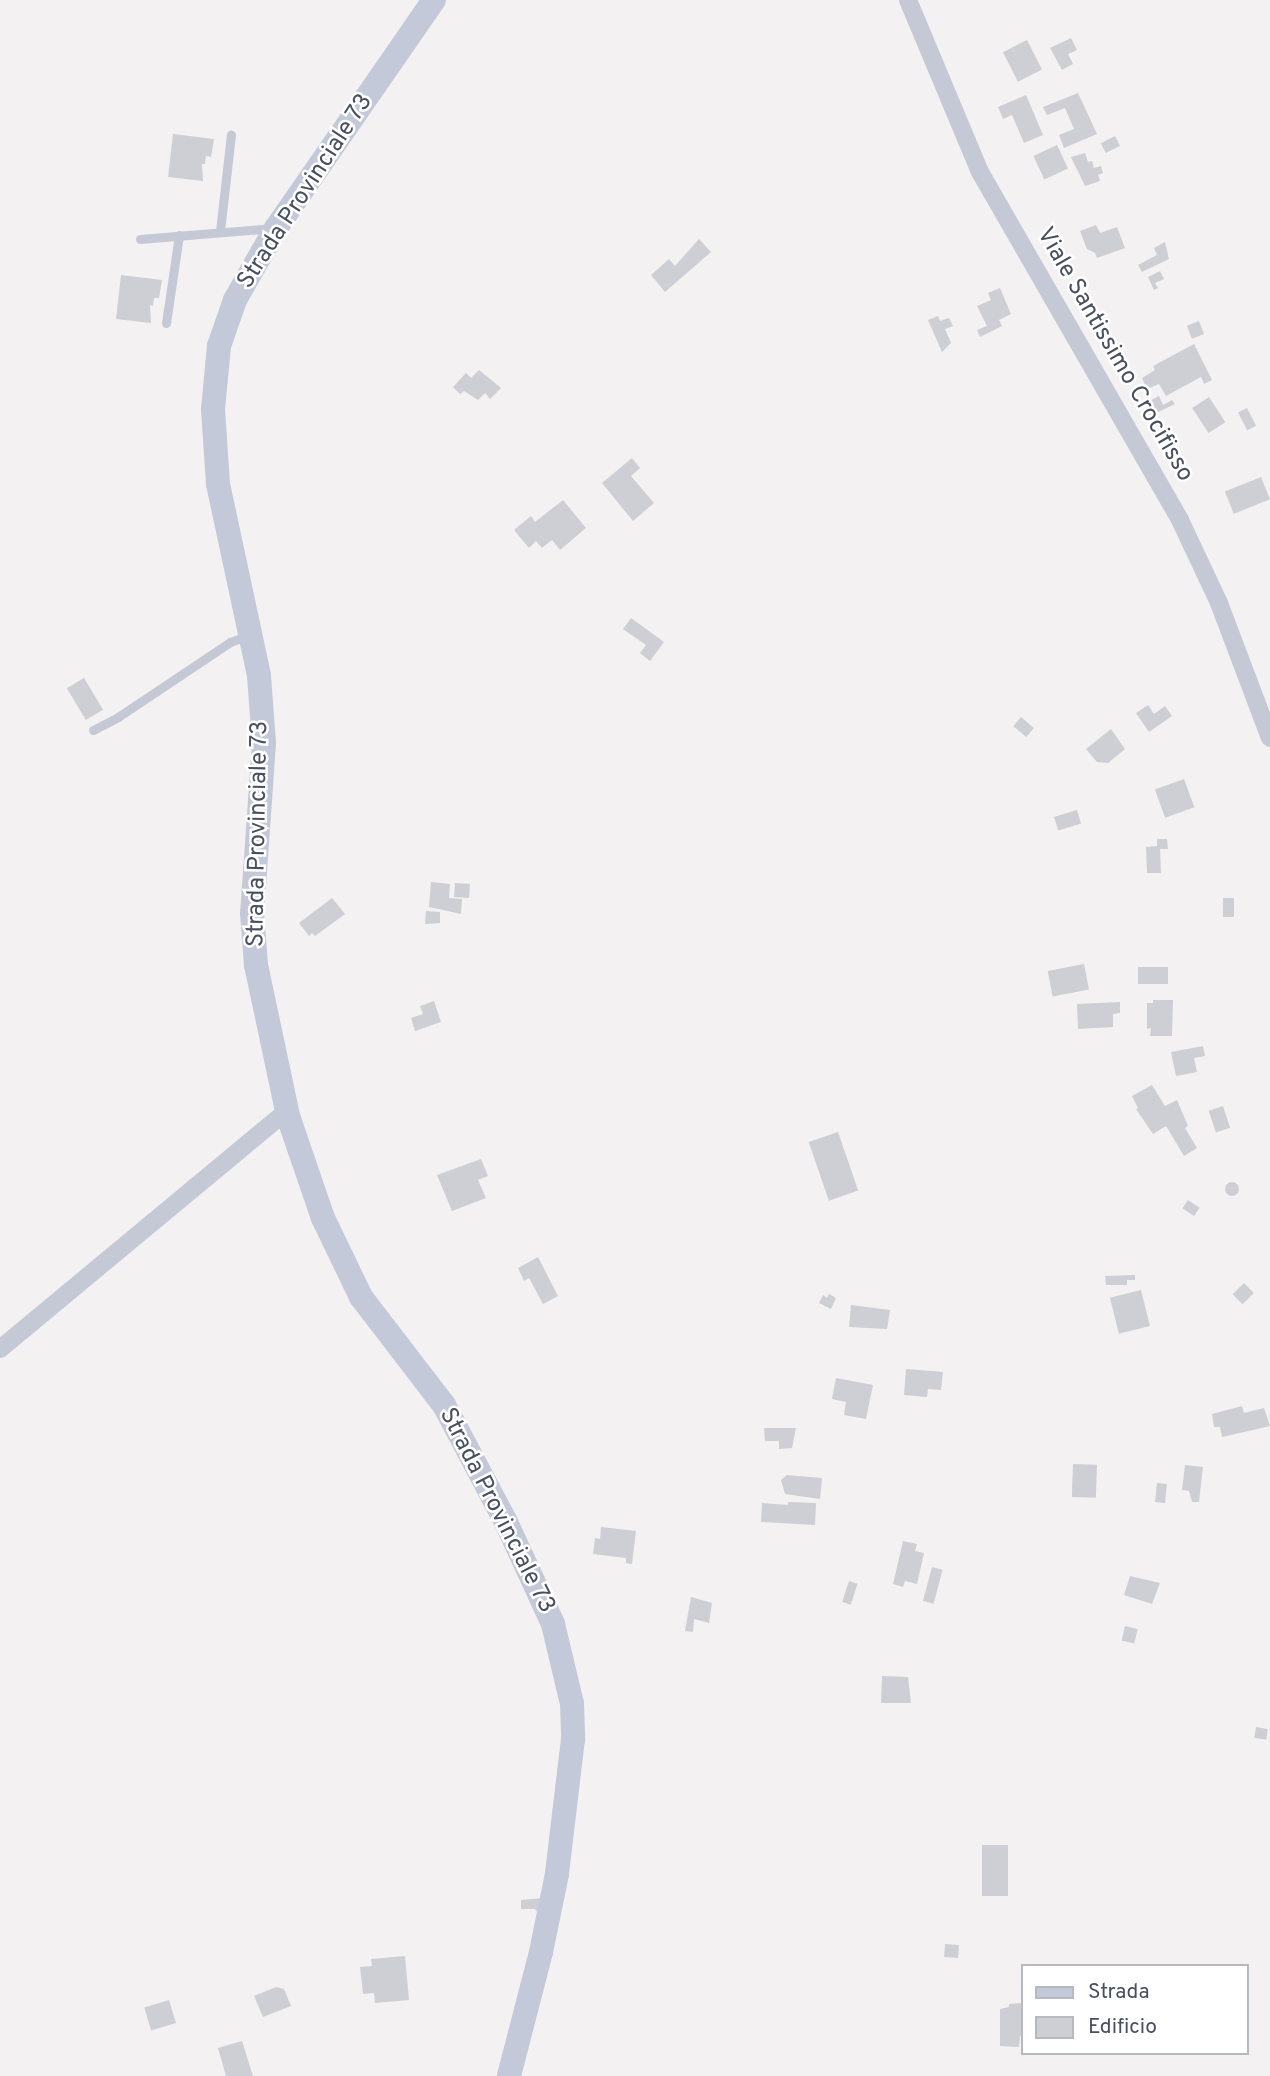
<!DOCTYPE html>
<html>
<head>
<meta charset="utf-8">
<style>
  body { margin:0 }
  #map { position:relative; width:1270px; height:2076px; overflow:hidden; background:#f3f1f1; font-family:Overpass,sans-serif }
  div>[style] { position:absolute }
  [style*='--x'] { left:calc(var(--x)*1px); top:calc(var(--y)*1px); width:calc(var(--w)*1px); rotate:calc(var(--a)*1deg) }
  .building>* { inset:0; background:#cdcfd5; transform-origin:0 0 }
  .round { border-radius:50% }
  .lane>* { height:9px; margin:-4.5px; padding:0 4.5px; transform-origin:4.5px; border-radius:4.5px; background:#c5c9d5 }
  .street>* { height:18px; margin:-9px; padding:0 9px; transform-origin:9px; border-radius:9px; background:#c5c9d5 }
  .secondary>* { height:24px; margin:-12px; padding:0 12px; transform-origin:12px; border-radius:12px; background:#c4c9d9 }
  span { translate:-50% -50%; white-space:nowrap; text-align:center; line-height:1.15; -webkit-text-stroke:5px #fff; paint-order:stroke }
  .street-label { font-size:24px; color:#484f5e }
  .legend { position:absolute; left:1021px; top:1964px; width:228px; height:91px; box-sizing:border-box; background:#fff; border:2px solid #b6b9bf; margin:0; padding:9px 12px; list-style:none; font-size:21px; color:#484f5e }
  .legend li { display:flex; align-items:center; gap:14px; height:35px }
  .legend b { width:35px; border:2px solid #b6b9bf }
</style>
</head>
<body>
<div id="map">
  <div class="building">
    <i style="clip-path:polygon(1071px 38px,1077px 50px,1068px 54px,1073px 64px,1062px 70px,1050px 48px)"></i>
    <i style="left:1027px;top:40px;width:33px;height:27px;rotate:63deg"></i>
    <i style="clip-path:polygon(1078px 93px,1097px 134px,1064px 148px,1059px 135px,1074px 129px,1065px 108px,1047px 115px,1043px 107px)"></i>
    <i style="clip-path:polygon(1026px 95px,1043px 135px,1024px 143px,1012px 115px,1003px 119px,998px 107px)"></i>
    <i style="clip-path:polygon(173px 134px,214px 139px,211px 157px,206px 156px,205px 164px,202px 164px,203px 181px,168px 177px)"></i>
    <i style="left:1115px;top:136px;width:11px;height:16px;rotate:63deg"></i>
    <i style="left:1057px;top:145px;width:26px;height:26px;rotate:65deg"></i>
    <i style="clip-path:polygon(1085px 153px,1088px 162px,1092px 161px,1094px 168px,1101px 166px,1103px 173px,1098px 175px,1100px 181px,1085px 186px,1071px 157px)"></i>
    <i style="clip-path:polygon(1096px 225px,1100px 233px,1117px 227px,1125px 248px,1097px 258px,1095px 253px,1087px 249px,1080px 231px)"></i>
    <i style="clip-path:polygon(699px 239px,711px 252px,665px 292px,651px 275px,669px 259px,675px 266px)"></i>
    <i style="clip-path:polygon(1165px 242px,1169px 259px,1142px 272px,1138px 265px,1157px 255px,1154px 248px)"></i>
    <i style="clip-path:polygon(1160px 271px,1164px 279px,1155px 283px,1158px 288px,1154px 290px,1148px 277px)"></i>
    <i style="clip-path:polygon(121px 275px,162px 280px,159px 298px,154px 298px,153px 306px,150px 305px,151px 323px,116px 319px)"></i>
    <i style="clip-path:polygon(1000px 288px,1011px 314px,999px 320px,1002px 326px,980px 337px,977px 330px,987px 326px,977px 306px,991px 300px,988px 293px)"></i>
    <i style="clip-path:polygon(938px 316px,940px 321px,949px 318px,953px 326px,945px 329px,951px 343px,942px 352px,928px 320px)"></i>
    <i style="left:1199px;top:321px;width:14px;height:13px;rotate:69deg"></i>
    <i style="clip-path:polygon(1194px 344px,1212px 380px,1204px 384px,1201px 377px,1166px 396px,1159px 384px,1147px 389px,1142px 378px,1155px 370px,1153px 366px)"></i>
    <i style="clip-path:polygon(479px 370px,501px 388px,490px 399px,485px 393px,478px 400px,464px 391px,460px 394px,453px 387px,466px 373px,471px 378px)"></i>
    <i style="clip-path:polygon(1159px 396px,1163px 405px,1172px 400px,1175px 404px,1154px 414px,1148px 402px)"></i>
    <i style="left:1209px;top:397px;width:30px;height:20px;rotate:57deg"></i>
    <i style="left:1247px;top:408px;width:20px;height:10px;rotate:63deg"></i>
    <i style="clip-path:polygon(632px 458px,640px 468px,631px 476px,654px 503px,633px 521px,602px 483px)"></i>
    <i style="left:1261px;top:477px;width:24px;height:39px;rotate:68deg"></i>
    <i style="clip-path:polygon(563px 500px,586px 528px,560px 550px,552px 540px,542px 548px,536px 541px,529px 548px,514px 530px,531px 516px,535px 522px)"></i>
    <i style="clip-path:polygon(631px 618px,664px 642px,650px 661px,640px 653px,646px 645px,623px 629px)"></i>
    <i style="left:84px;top:678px;width:37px;height:20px;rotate:59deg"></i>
    <i style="clip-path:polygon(1148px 705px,1154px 714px,1165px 706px,1172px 716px,1149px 732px,1136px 713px)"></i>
    <i style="left:1021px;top:717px;width:17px;height:12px;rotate:40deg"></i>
    <i style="clip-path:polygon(1111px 729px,1125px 749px,1108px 763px,1097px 762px,1086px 749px)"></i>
    <i style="left:1184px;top:779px;width:30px;height:31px;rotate:70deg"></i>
    <i style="left:1077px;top:810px;width:14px;height:24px;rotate:73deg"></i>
    <i style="clip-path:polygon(1157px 839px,1167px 839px,1168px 849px,1160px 849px,1161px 873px,1147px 873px,1146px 847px,1157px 846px)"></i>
    <i style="clip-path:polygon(431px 882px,450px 884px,449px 898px,462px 899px,461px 914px,429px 907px)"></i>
    <i style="left:455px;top:883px;width:15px;height:14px;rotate:4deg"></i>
    <i style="clip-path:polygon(332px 898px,345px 914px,315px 936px,312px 933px,309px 936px,299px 923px)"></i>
    <i style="left:1223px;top:898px;width:11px;height:19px"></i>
    <i style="clip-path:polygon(426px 911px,440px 912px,440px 923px,425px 924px)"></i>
    <i style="left:1084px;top:964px;width:26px;height:37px;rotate:79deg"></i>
    <i style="left:1138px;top:967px;width:30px;height:17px"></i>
    <i style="clip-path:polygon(1153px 1000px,1173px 1000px,1172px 1036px,1150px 1036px,1151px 1028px,1147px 1029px,1147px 1003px,1153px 1003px)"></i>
    <i style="clip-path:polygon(434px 1001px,441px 1022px,415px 1031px,411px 1018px,423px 1014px,420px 1006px)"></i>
    <i style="clip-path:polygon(1120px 1002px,1120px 1013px,1113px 1014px,1113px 1027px,1078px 1029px,1077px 1004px)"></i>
    <i style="clip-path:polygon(1203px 1046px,1205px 1056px,1194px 1058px,1197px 1072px,1176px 1076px,1171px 1052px)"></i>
    <i style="clip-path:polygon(1152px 1085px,1165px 1106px,1177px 1100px,1188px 1126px,1185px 1128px,1197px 1148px,1184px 1156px,1166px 1126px,1153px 1134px,1136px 1109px,1138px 1108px,1132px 1096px)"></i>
    <i style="left:1223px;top:1106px;width:23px;height:15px;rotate:72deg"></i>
    <i style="left:838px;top:1132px;width:62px;height:31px;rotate:71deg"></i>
    <i style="clip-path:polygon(481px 1159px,488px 1176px,478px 1180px,486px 1198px,452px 1211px,437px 1175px)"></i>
    <i class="round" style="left:1225px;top:1182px;width:14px;height:14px"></i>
    <i style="left:1188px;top:1200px;width:14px;height:10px;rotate:34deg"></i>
    <i style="clip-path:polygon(538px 1257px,558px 1296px,543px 1304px,529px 1278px,524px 1281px,518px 1268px)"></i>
    <i style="clip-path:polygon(1135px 1275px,1135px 1280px,1127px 1280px,1127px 1285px,1106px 1285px,1105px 1276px)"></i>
    <i style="left:1244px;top:1283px;width:14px;height:16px;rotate:45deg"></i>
    <i style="left:1141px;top:1290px;width:37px;height:32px;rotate:76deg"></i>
    <i style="clip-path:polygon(829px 1294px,836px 1298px,831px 1309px,819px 1303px,823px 1295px,827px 1298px)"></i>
    <i style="clip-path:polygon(851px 1305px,890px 1310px,887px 1329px,849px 1327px)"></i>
    <i style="clip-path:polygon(906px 1369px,943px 1372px,941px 1390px,928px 1389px,927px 1397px,904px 1395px)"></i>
    <i style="clip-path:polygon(836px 1378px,873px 1385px,866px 1419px,844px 1415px,846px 1402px,832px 1399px)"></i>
    <i style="clip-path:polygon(1242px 1406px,1244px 1413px,1264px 1408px,1270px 1426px,1222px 1437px,1220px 1427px,1214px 1427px,1212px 1414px)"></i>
    <i style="clip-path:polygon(764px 1428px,796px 1428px,792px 1448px,779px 1449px,779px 1441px,765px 1441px)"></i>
    <i style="left:1073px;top:1464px;width:24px;height:33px;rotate:2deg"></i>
    <i style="clip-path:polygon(1185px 1465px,1203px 1467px,1199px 1502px,1192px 1502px,1189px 1491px,1182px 1490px)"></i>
    <i style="clip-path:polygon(787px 1475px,822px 1478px,820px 1499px,785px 1494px,781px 1480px)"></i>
    <i style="left:1157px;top:1483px;width:10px;height:19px;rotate:6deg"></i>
    <i style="clip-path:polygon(788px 1502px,816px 1503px,815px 1525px,761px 1522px,762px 1503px,788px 1505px)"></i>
    <i style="clip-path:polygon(601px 1527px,636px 1531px,632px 1564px,626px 1563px,626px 1558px,593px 1554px,595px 1538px,600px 1539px)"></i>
    <i style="clip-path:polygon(903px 1541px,917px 1544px,915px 1551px,924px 1553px,917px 1584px,905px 1581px,903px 1587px,893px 1584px)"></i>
    <i style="left:932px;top:1567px;width:11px;height:35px;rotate:15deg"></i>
    <i style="clip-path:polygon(1130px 1576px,1160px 1583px,1152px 1604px,1124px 1595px)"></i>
    <i style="left:849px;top:1581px;width:9px;height:22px;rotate:18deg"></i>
    <i style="clip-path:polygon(691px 1597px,712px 1603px,709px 1623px,694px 1619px,693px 1632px,685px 1631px)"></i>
    <i style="left:1125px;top:1626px;width:13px;height:15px;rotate:13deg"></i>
    <i style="clip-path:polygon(882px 1676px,908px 1677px,911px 1703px,881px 1703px)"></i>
    <i style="left:1256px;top:1727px;width:12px;height:11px;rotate:9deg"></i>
    <i style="left:982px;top:1845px;width:26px;height:51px"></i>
    <i style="clip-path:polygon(542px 1898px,537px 1912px,535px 1909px,521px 1909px,521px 1900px)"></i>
    <i style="left:945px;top:1944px;width:14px;height:13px;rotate:4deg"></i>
    <i style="clip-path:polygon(405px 1956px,409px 2000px,375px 2003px,374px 1993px,363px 1994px,360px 1967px,372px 1966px,371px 1959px)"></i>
    <i style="clip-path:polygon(276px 1987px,284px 1989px,291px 2006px,263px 2017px,254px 1996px)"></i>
    <i style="left:169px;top:2000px;width:24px;height:26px;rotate:73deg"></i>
    <i style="clip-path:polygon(1023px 2003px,1023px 2036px,1020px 2036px,1019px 2047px,1000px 2046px,1000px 2009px,1009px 2007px,1009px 2004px)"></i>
    <i style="clip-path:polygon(242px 2041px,253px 2076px,226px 2076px,218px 2048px)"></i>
  </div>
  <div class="lane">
    <i style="--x:220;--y:231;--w:97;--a:-83.5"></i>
    <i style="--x:140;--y:239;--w:134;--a:-4.7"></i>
    <i style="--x:166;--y:323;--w:89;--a:-81.6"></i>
    <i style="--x:93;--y:730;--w:28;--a:-27"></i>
    <i style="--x:118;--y:717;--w:135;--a:-33.8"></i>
    <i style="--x:230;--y:642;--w:20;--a:-20"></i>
  </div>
  <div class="street">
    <i style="--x:908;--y:0;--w:186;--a:67.3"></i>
    <i style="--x:980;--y:172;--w:401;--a:60.1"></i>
    <i style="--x:1180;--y:520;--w:92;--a:64.8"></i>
    <i style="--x:1219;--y:603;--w:144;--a:69.3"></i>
    <i style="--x:0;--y:1349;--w:373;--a:-39.7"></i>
  </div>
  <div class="secondary">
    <i style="--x:434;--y:0;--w:277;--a:124.7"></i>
    <i style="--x:276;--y:228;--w:83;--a:119.7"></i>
    <i style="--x:235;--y:300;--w:49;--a:109.2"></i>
    <i style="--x:219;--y:346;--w:63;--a:95.4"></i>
    <i style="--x:213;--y:409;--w:75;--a:86.2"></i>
    <i style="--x:218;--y:484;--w:196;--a:77.9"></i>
    <i style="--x:259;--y:676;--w:67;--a:85.7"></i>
    <i style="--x:264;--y:743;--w:170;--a:94"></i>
    <i style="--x:252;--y:913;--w:52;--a:85.6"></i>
    <i style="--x:256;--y:965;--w:154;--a:78"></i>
    <i style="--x:288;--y:1116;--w:108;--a:71.1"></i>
    <i style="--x:323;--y:1218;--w:88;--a:64.3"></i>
    <i style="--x:361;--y:1297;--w:136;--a:52.5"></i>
    <i style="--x:444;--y:1405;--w:130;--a:62.1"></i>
    <i style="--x:505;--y:1520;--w:115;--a:65.2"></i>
    <i style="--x:553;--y:1624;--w:82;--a:76.6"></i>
    <i style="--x:572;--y:1704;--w:35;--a:88"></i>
    <i style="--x:573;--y:1739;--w:136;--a:96.8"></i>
    <i style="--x:557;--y:1874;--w:80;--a:101.6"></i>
    <i style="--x:541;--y:1952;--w:128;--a:104.5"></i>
  </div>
  <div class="street-label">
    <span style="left:306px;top:192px;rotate:-57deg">Strada Provinciale 73</span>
    <span style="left:1114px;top:355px;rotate:60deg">Viale Santissimo Crocifisso</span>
    <span style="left:259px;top:834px;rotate:-89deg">Strada Provinciale 73</span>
    <span style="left:496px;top:1511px;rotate:63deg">Strada Provinciale 73</span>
  </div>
  <ul class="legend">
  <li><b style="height:9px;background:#c4c9d9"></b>Strada</li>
  <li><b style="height:19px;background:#cdcfd5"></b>Edificio</li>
  </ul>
</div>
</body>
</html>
